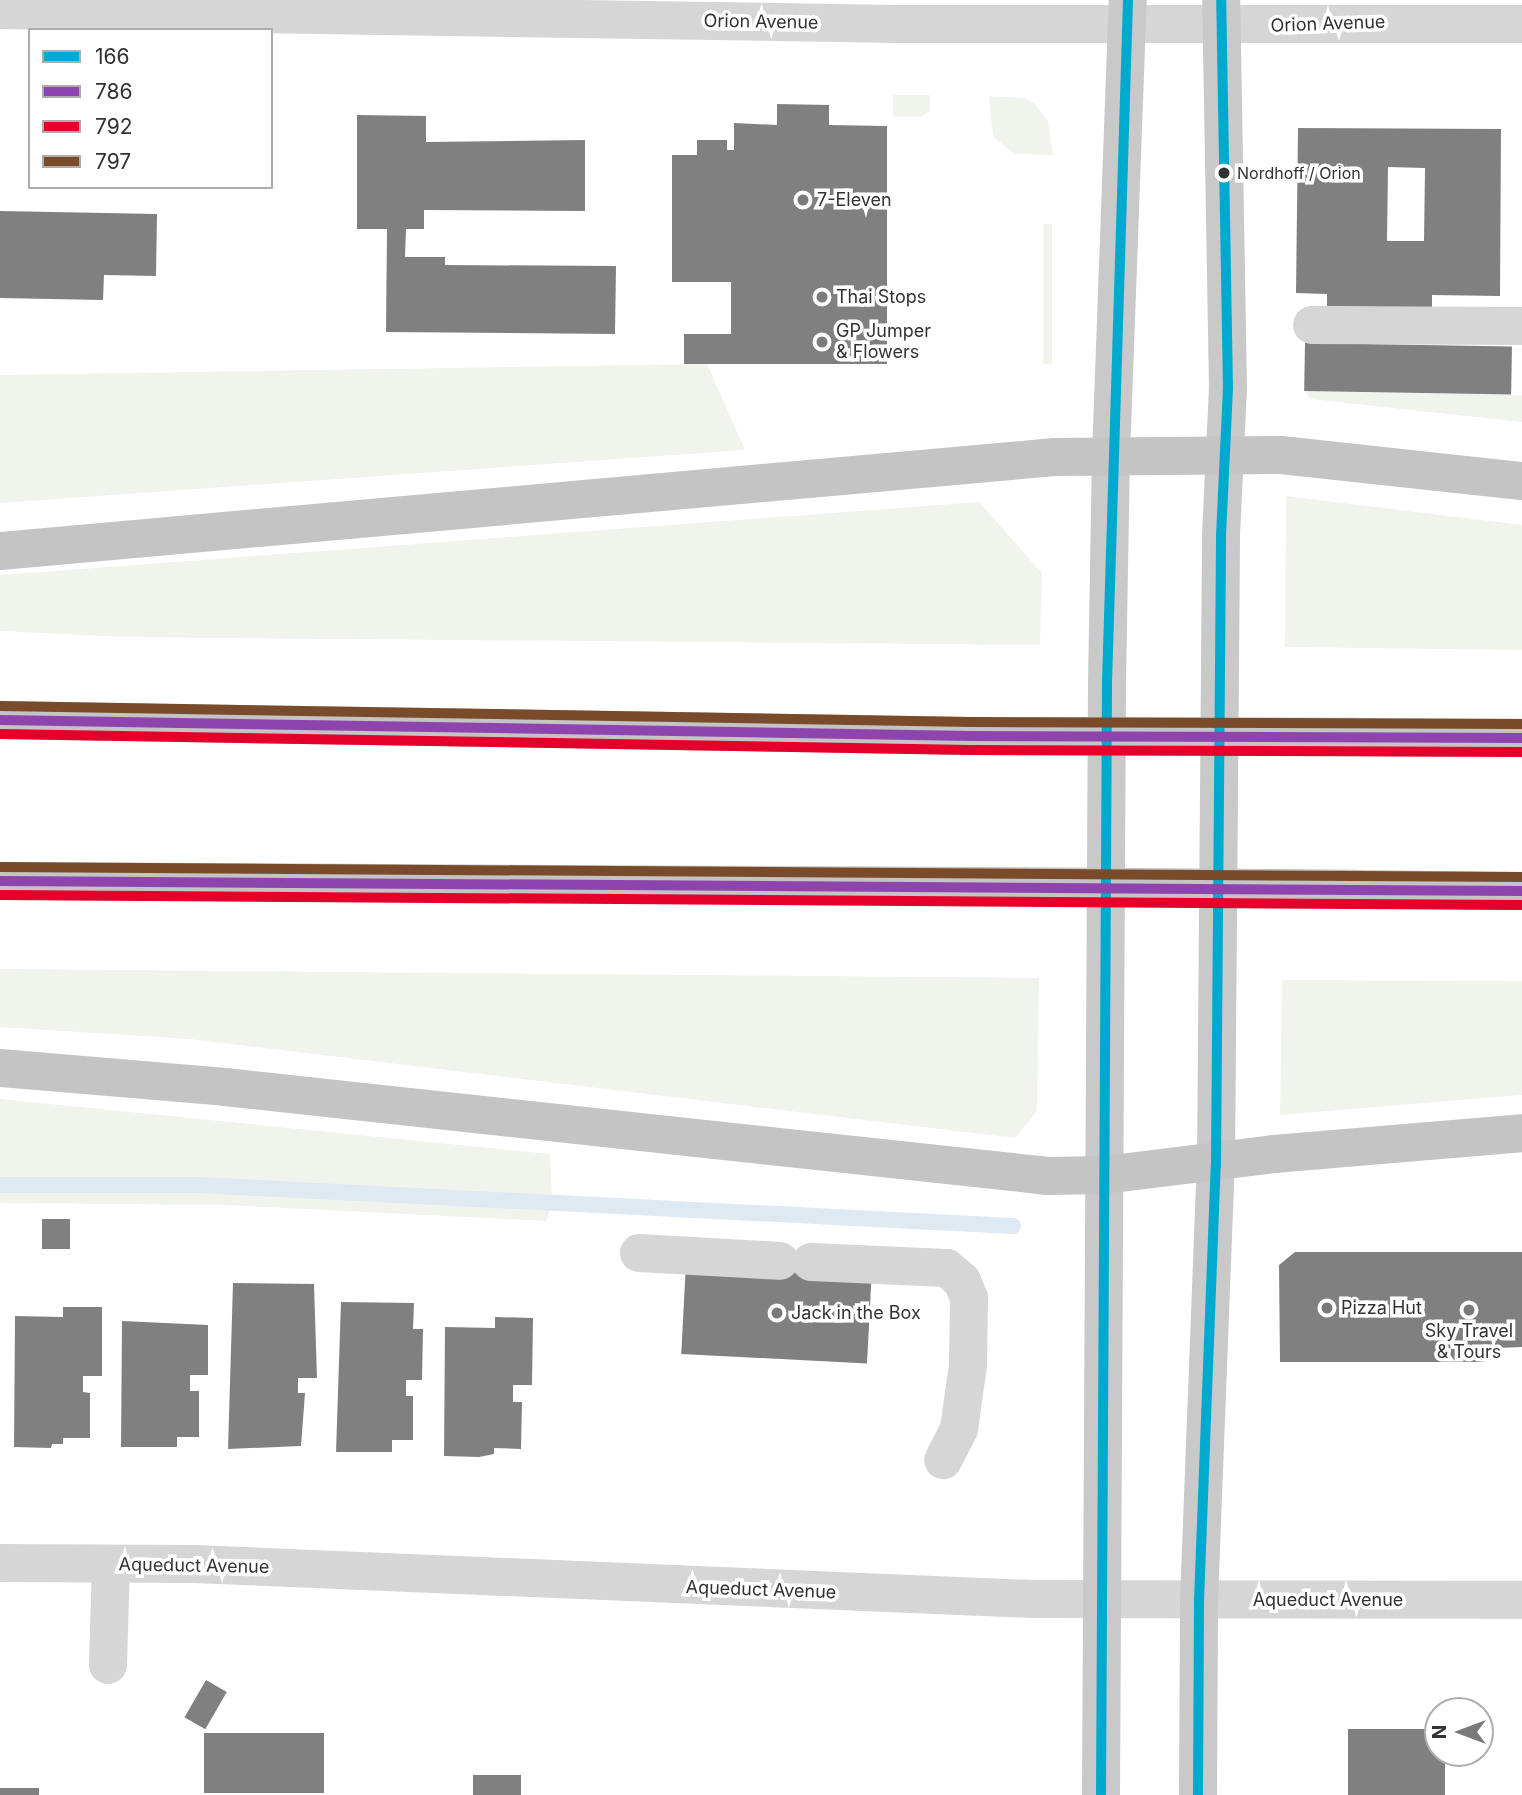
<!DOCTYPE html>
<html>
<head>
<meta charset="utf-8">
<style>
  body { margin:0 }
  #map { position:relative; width:1522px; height:1795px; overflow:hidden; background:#fff; font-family:Inter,sans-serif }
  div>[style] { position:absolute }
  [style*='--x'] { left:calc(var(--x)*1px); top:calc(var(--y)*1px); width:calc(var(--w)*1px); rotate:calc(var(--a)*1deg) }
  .green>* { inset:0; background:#f0f4ed; transform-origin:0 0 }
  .stream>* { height:16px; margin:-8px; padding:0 8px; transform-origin:8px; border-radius:8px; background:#dee9f2 }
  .building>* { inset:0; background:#808080; transform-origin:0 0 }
  .minor>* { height:38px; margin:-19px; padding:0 19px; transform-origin:19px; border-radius:19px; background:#d6d6d6 }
  .major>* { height:38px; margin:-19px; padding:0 19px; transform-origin:19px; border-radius:19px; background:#c9c9c9 }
  .highway>* { height:38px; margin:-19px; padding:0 19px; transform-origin:19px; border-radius:19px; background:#c4c4c4 }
  .highway-bridge>* { height:38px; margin:-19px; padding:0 19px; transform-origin:19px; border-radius:19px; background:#c4c4c4 }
  .bus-1>* { height:10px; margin:-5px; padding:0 5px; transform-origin:5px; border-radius:5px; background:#00a9ce }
  .bus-2>* { height:10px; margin:-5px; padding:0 5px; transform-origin:5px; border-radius:5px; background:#8e44ad }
  .bus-3>* { height:10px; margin:-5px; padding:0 5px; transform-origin:5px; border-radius:5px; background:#e4002b }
  .bus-4>* { height:10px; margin:-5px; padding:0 5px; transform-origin:5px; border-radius:5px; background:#7a4b2a }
  .dots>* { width:19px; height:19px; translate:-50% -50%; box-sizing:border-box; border:4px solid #fff; border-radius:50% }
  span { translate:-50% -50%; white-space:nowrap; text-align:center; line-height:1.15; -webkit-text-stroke:7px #fff; paint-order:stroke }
  .bus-label { font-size:16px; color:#323232 }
  .left { translate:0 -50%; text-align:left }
  .street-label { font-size:18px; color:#323232 }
  .poi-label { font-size:18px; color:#323232 }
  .legend { position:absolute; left:28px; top:28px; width:245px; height:161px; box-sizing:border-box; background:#fff; border:2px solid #adadad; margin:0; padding:9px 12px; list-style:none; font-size:21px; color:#323232 }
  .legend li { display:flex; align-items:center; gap:14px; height:35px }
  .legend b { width:35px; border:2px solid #adadad }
  .north { position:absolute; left:1424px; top:1697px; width:70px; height:70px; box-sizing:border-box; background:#fff; border:2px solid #adadad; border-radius:50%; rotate:270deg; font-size:19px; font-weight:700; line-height:28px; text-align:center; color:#323232 }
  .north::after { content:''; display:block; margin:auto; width:24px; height:32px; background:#7a7a7a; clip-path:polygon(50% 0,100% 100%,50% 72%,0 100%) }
</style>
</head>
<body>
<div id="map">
  <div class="green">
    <i style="clip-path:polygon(893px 95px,930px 95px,930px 111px,921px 117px,893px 117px)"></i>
    <i style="clip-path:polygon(989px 96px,1024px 98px,1035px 104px,1048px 121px,1053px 155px,1015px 154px,993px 137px)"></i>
    <i style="left:1052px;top:224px;width:140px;height:9px;rotate:90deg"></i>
    <i style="clip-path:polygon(707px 364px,745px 450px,0 503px,0 375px)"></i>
    <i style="clip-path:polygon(1305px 391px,1522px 395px,1522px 422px,1310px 399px)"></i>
    <i style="clip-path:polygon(1286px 496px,1522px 525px,1522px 650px,1285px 647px)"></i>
    <i style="clip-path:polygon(979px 502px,1042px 573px,1040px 645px,123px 637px,0 631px,0 575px)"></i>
    <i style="clip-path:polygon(0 969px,1039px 978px,1037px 1111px,1015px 1138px,189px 1039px,0 1027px)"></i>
    <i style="clip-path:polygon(1282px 980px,1522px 981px,1522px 1095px,1280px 1115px)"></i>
    <i style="clip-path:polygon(0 1099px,550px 1154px,552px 1198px,547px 1221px,225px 1205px,0 1203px)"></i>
  </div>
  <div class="stream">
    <i style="--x:0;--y:1185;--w:199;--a:0"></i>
    <i style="--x:199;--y:1185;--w:815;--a:2.88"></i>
  </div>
  <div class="building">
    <i style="clip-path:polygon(777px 104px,829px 105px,829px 125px,887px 126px,887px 364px,684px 364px,684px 334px,731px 334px,731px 282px,672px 282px,672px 155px,697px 155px,697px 140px,727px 140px,727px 150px,734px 150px,734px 123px,777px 125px)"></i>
    <i style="clip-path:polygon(357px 115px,426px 116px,426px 142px,585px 140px,585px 211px,424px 210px,424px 229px,406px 229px,405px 257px,445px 257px,445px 265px,616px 266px,615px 334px,386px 332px,387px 229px,357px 229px)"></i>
    <i style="clip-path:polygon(evenodd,1298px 128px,1501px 129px,1500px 296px,1432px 295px,1432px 308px,1327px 306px,1327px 294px,1296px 293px,1298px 128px,1388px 167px,1425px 168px,1424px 241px,1387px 241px,1388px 167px)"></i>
    <i style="clip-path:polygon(0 211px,157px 214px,156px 276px,104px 275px,103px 300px,0 298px)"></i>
    <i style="left:1305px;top:343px;width:207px;height:48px;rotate:1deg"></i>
    <i style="left:42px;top:1219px;width:28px;height:30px"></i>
    <i style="clip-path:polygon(1295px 1252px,1522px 1252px,1522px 1347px,1498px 1348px,1498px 1355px,1486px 1355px,1486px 1362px,1280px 1362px,1279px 1265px)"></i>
    <i style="left:686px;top:1263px;width:186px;height:91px;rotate:3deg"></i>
    <i style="clip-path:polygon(233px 1283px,314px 1284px,317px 1378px,298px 1378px,298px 1393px,305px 1393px,301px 1446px,228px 1449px)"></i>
    <i style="clip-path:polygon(341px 1302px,414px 1303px,413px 1329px,423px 1329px,422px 1380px,406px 1380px,406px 1396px,413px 1396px,413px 1440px,392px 1440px,392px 1452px,336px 1452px)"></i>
    <i style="clip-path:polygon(63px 1307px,102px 1307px,102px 1376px,83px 1376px,83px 1392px,90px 1393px,90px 1438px,63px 1438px,63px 1444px,52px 1444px,51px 1448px,14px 1447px,15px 1316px,63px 1317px)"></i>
    <i style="clip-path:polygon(495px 1317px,533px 1318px,532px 1385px,513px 1385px,513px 1402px,522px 1402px,521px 1449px,494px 1448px,494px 1454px,479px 1457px,444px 1456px,445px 1327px,495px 1328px)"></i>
    <i style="clip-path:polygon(122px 1321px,208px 1325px,208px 1375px,190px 1375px,190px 1391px,199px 1391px,199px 1437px,177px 1437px,177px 1447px,121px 1447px)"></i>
    <i style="left:206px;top:1680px;width:24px;height:43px;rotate:30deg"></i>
    <i style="clip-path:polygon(1348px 1729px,1438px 1729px,1438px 1753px,1445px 1753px,1445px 1795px,1348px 1795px)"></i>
    <i style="left:204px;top:1733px;width:120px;height:60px"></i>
    <i style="left:473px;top:1775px;width:48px;height:20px"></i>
    <i style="left:0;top:1788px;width:39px;height:7px"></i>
  </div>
  <div class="minor">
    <i style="--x:0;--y:10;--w:897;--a:0.89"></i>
    <i style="--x:897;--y:24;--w:625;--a:0"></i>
    <i style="--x:1312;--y:325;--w:210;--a:0.3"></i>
    <i style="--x:639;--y:1253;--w:141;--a:3.2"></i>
    <i style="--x:811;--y:1262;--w:136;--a:2.5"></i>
    <i style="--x:947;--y:1268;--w:20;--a:41"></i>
    <i style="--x:962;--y:1281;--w:18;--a:68"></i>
    <i style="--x:969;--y:1298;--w:67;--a:90.9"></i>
    <i style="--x:968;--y:1365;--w:65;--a:98"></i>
    <i style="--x:959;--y:1429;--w:35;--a:117"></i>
    <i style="--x:0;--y:1563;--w:194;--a:0.3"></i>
    <i style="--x:194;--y:1564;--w:841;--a:2.39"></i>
    <i style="--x:1034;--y:1599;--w:488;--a:0.1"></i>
    <i style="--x:108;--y:1665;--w:101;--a:-88.3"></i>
  </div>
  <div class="major">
    <i style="--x:1101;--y:1795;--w:1112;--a:-89.69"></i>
    <i style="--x:1107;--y:683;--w:227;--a:-89"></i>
    <i style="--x:1111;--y:456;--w:456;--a:-87.9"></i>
    <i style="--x:1198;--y:1795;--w:194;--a:-89.7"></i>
    <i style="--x:1199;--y:1601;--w:436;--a:-87.8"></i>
    <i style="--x:1216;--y:1165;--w:629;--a:-89.54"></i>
    <i style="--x:1221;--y:536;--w:147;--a:-87.3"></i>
    <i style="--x:1228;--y:389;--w:389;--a:-91"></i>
  </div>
  <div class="highway">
    <i style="--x:0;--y:551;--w:1059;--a:-5.09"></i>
    <i style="--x:1055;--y:457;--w:226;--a:-0.5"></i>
    <i style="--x:1281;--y:455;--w:242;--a:6.2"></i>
    <i style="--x:0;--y:720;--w:971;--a:0.94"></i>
    <i style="--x:1357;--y:737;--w:165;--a:0.3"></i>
    <i style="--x:0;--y:881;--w:970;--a:0.3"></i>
    <i style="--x:1356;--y:889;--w:166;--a:0.7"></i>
    <i style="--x:0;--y:1068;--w:226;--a:4.8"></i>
    <i style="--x:225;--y:1087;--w:828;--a:6.17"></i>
    <i style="--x:1048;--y:1176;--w:56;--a:-1"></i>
    <i style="--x:1104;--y:1175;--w:171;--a:-7"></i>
    <i style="--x:1274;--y:1154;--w:249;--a:-4.8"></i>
  </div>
  <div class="highway-bridge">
    <i style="--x:971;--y:736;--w:386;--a:0.1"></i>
    <i style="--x:970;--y:886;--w:386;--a:0.4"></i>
  </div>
  <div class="bus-1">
    <i style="--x:1101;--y:1795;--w:1112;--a:-89.69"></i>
    <i style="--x:1107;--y:683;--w:683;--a:-88.24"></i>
    <i style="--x:1198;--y:1795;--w:194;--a:-89.7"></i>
    <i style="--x:1199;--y:1601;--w:436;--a:-87.8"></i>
    <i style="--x:1216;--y:1165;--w:629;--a:-89.54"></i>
    <i style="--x:1221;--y:536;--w:147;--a:-87.3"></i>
    <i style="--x:1228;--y:389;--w:389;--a:-91"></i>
  </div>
  <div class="bus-2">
    <i style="--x:0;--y:720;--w:971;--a:0.94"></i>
    <i style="--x:971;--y:736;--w:551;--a:0.21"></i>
    <i style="--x:0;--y:881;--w:1522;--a:0.38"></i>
  </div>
  <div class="bus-3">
    <i style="--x:0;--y:734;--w:971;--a:0.94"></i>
    <i style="--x:971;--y:750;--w:551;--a:0.21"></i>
    <i style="--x:0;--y:895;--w:1522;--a:0.38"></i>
  </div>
  <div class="bus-4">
    <i style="--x:0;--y:706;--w:971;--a:0.94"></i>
    <i style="--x:971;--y:722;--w:551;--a:0.21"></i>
    <i style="--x:0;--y:867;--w:1522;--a:0.38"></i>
  </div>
  <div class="dots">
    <i style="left:1224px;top:173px;background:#323232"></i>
    <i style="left:803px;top:200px;background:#7a7a7a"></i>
    <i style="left:822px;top:297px;background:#7a7a7a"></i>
    <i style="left:822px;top:342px;background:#7a7a7a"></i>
    <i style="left:1327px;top:1308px;background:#7a7a7a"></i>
    <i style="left:1469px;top:1310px;background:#7a7a7a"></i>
    <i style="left:777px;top:1313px;background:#7a7a7a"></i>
  </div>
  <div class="bus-label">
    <span class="left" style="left:1237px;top:173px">Nordhoff / Orion</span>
  </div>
  <div class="street-label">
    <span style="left:761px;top:22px;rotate:1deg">Orion Avenue</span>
    <span style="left:1328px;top:24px;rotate:-2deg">Orion Avenue</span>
    <span style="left:194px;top:1566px;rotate:1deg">Aqueduct Avenue</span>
    <span style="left:761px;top:1590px;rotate:2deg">Aqueduct Avenue</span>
    <span style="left:1328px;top:1600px">Aqueduct Avenue</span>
  </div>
  <div class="poi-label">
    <span class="left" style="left:817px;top:200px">7-Eleven</span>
    <span class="left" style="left:836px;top:297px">Thai Stops</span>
    <span class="left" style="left:836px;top:342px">GP Jumper<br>&amp; Flowers</span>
    <span class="left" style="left:1341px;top:1308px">Pizza Hut</span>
    <span class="left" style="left:791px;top:1313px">Jack in the Box</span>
    <span style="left:1469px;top:1342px">Sky Travel<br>&amp; Tours</span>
  </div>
  <ul class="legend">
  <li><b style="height:9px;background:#00a9ce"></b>166</li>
  <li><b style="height:9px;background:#8e44ad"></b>786</li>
  <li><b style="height:9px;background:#e4002b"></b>792</li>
  <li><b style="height:9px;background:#7a4b2a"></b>797</li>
  </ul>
  <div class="north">N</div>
</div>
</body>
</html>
